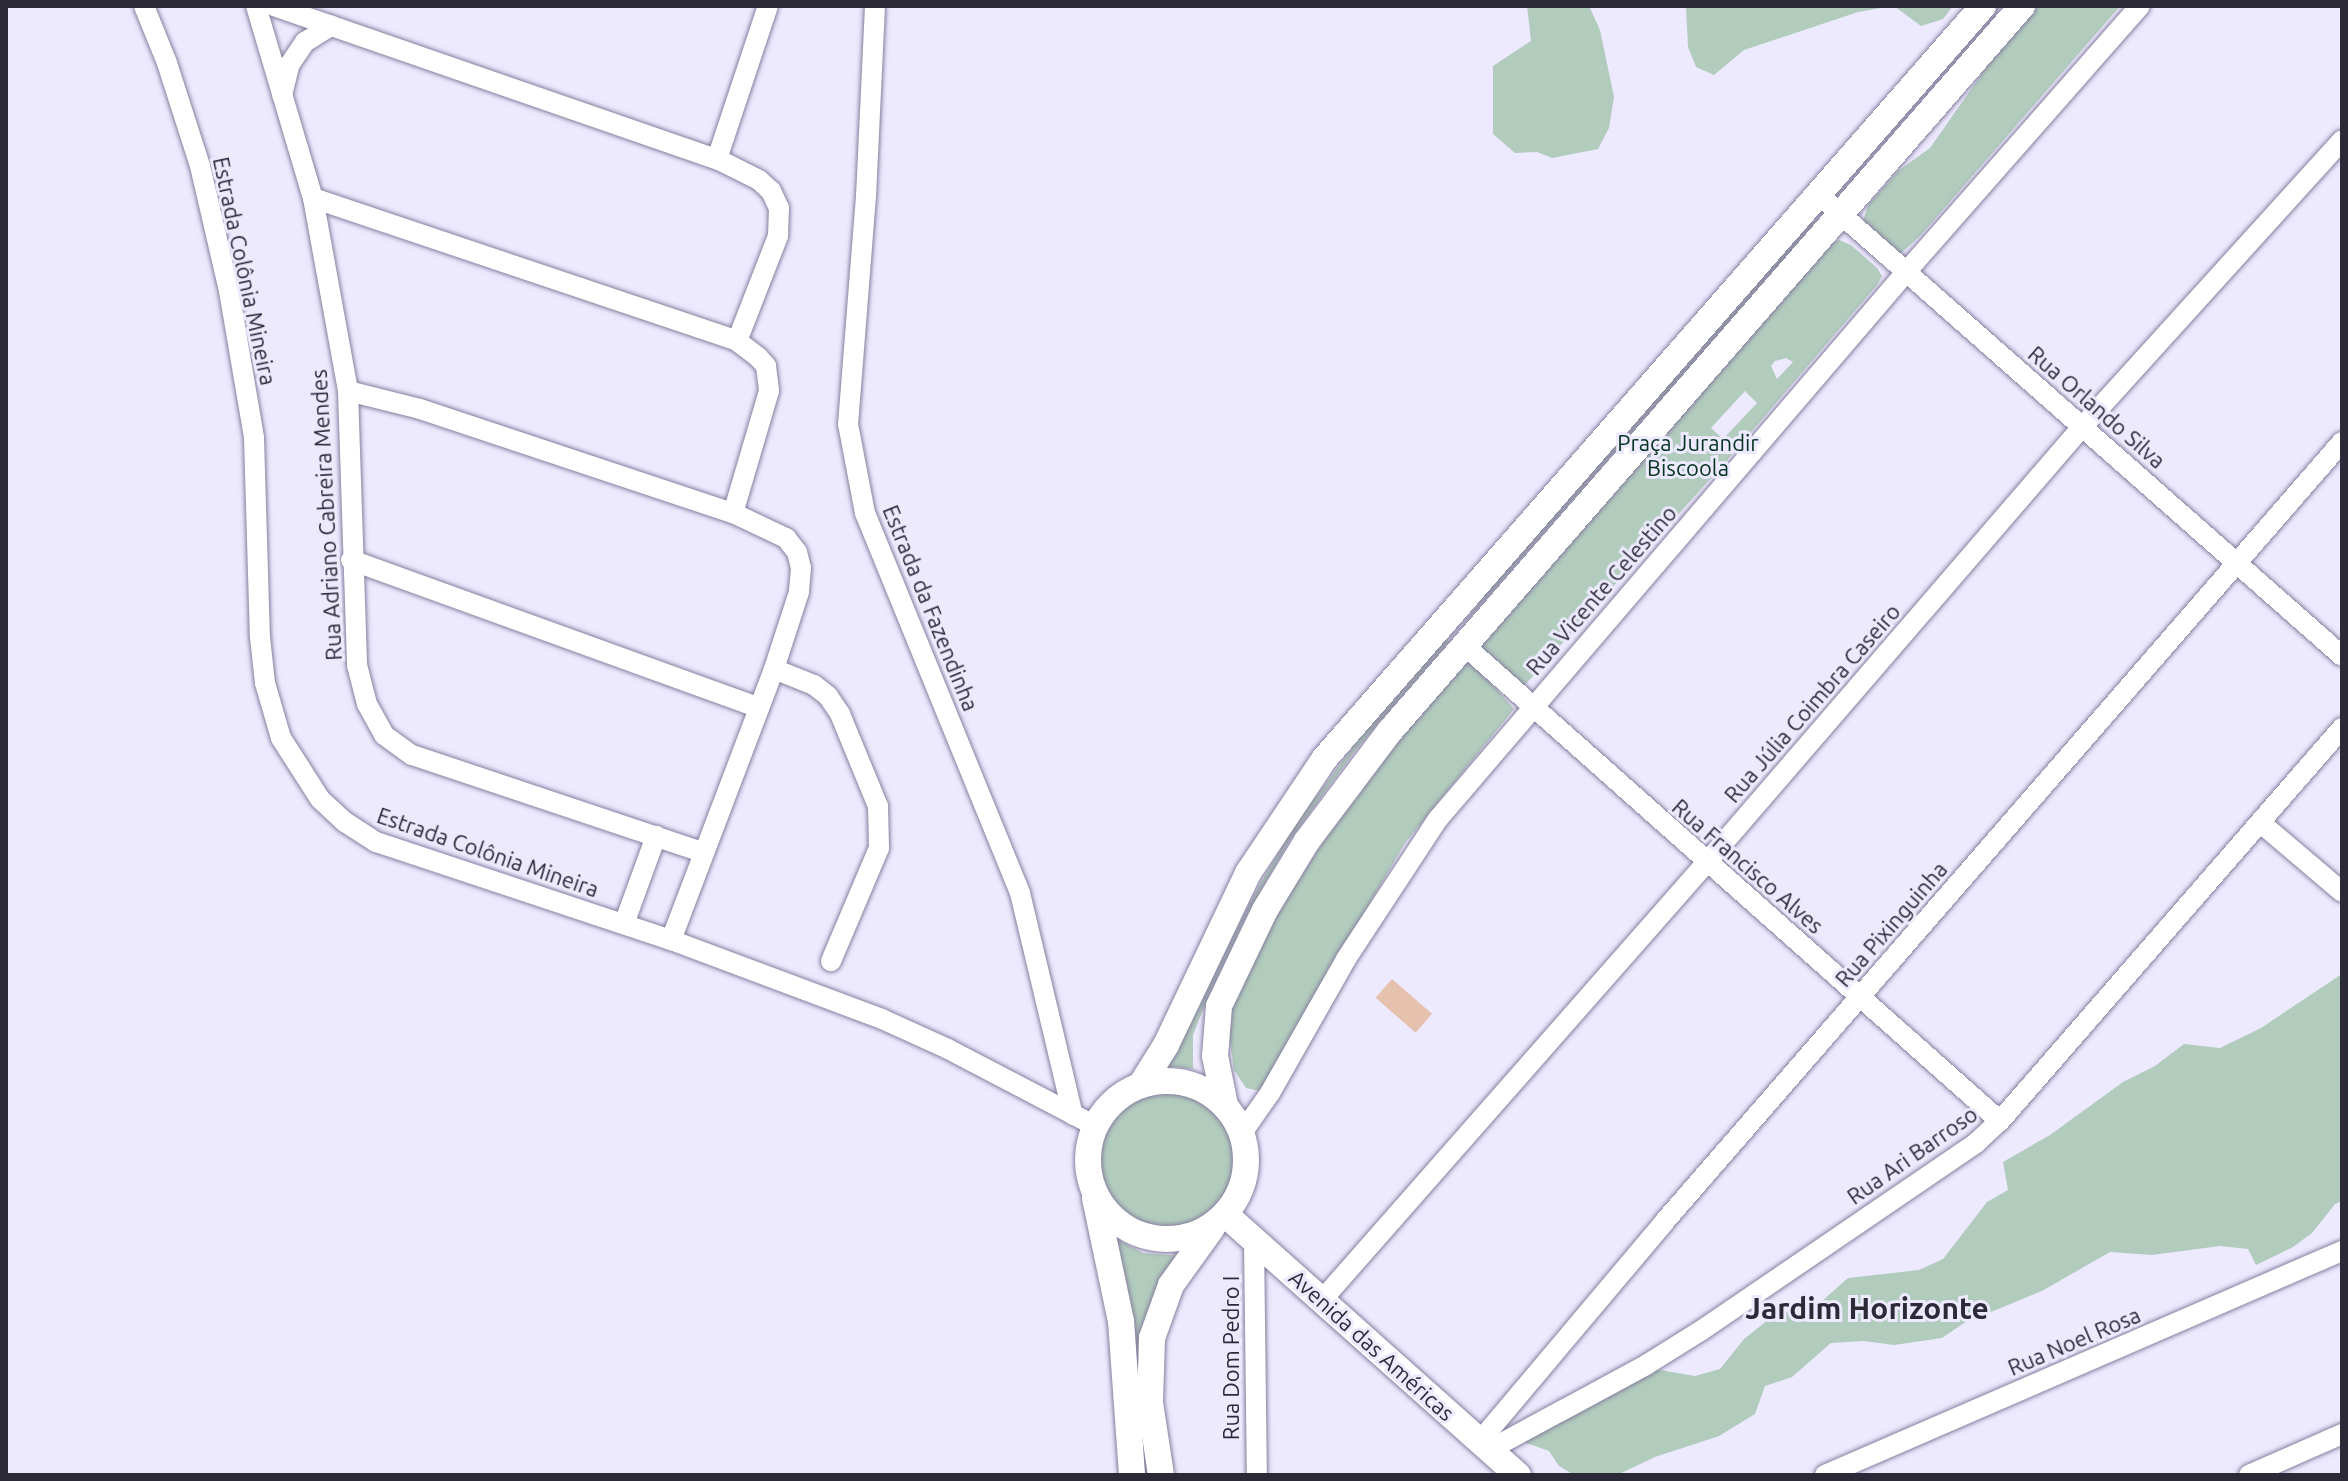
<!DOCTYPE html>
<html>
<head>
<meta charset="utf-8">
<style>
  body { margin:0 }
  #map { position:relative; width:2348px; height:1481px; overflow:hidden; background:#ede9fe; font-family:Ubuntu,sans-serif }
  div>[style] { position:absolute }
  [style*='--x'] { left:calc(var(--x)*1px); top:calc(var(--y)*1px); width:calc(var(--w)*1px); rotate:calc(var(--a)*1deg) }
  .green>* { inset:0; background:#b1ccbd }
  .round { border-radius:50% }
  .building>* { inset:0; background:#e5c1ae; transform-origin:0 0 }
  .roads { filter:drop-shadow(0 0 2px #867f9f) drop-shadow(0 0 2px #867f9f) }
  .street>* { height:20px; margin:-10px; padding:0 10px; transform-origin:10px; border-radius:10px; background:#fff }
  .secondary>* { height:26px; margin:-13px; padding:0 13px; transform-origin:13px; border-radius:13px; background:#fff }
  .secondary>.ring { margin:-13px; padding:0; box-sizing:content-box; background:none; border:26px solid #fff; border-radius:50% }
  span { translate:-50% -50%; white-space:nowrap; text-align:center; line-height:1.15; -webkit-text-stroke:6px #ede9fe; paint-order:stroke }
  .street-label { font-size:22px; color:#2d2a37 }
  .park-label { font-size:22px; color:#053320 }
  .district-label { font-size:30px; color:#2d2a37; font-weight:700 }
  .frame { position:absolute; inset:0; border:8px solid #2d2a37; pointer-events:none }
</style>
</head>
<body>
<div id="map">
  <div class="green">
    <i style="clip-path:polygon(1527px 6px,1589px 6px,1600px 30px,1614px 97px,1609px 128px,1598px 149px,1552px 158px,1537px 152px,1515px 153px,1493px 134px,1493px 66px,1531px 41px)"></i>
    <i style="clip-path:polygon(1686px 6px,1893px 6px,1858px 12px,1744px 50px,1714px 75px,1696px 67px,1688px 47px)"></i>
    <i style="clip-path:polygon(1894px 6px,1953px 6px,1943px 19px,1921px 26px)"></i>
    <i style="clip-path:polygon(1997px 6px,2001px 6px,1837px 194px,1840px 188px)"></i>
    <i style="clip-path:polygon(2036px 6px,2120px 6px,1920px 236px,1900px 254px,1863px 222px,1868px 205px,1898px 171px,1930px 148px,1995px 55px)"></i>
    <i style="clip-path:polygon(1811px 221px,1815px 224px,1463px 625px,1488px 591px)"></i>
    <i style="clip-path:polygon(evenodd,1839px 240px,1851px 245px,1877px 268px,1882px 276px,1877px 285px,1728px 459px,1524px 686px,1501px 674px,1478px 643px,1828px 246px,1839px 240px,1786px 358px,1793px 362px,1777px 379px,1771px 366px,1775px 361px,1786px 358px,1839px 240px,1745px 391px,1757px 403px,1723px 439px,1711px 428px,1745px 391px)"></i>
    <i style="clip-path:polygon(1445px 638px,1449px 642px,1355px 751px,1290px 840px,1244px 921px,1200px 1017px,1193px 1035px,1193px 1069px,1165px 1066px,1261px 882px,1297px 822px,1355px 744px)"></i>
    <i style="clip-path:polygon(1467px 661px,1471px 661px,1514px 709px,1405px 843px,1260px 1091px,1246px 1088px,1234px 1070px,1228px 1027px,1232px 1004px,1244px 977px,1282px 906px,1349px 801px,1396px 740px)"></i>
    <i style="clip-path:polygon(2342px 974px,2342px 1201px,2335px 1204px,2312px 1233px,2293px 1247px,2256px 1265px,2248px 1249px,2220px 1246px,2152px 1255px,2110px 1252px,2042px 1291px,1964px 1323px,1942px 1338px,1894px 1345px,1864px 1341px,1831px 1343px,1792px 1377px,1765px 1386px,1755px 1414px,1719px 1436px,1655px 1457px,1617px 1475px,1574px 1475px,1559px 1466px,1549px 1451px,1523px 1442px,1654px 1369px,1695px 1376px,1720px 1369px,1744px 1339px,1773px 1316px,1822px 1301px,1848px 1278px,1919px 1270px,1943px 1259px,1987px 1202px,2008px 1190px,2003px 1162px,2050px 1135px,2123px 1082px,2155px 1066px,2184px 1044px,2220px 1048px,2261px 1028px)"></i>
    <i class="round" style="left:1099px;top:1093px;width:138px;height:138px"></i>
    <i style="clip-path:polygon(1114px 1238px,1143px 1253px,1180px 1256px,1156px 1293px,1143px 1323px,1143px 1444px,1147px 1475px,1141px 1449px,1134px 1324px)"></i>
  </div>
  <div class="building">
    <i style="left:1392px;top:979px;width:53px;height:25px;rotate:41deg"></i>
  </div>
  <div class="roads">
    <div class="street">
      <i style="--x:144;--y:6;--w:61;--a:68"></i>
      <i style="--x:167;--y:63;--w:108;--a:72.2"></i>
      <i style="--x:200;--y:166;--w:128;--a:76.9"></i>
      <i style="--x:229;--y:291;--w:149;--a:80.3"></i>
      <i style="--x:254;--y:438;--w:199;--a:88.3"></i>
      <i style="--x:260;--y:637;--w:46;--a:83.8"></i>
      <i style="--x:265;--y:683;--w:57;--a:73.8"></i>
      <i style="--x:281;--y:738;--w:72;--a:57.4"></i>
      <i style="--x:320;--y:799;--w:34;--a:43"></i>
      <i style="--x:345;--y:822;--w:37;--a:33"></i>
      <i style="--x:376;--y:842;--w:311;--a:18.4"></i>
      <i style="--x:671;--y:940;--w:225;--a:20.5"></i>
      <i style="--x:882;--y:1019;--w:72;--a:24.4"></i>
      <i style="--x:948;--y:1049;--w:166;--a:27.6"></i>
      <i style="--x:256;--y:6;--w:200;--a:73.5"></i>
      <i style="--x:313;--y:198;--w:196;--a:79.7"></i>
      <i style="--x:348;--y:391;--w:274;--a:88.1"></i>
      <i style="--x:357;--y:665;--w:40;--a:75.6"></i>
      <i style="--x:367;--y:704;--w:35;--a:61"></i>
      <i style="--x:384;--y:735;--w:34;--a:36"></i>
      <i style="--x:412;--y:755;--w:306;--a:18.5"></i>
      <i style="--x:274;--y:6;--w:469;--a:19.1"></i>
      <i style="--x:717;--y:159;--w:47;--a:26.6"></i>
      <i style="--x:759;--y:180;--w:16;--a:43"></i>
      <i style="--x:771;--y:191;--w:19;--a:65"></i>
      <i style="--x:779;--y:208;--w:28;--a:92"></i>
      <i style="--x:778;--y:236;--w:113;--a:111.3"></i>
      <i style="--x:875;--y:6;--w:190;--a:92.7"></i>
      <i style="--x:866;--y:196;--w:229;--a:94.5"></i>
      <i style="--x:848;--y:424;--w:91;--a:79.2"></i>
      <i style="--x:865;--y:513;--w:410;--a:67.8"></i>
      <i style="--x:1020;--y:893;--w:228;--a:76.6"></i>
      <i style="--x:282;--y:95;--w:32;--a:-76"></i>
      <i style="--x:290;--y:64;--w:27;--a:-56"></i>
      <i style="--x:305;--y:42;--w:31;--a:-32"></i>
      <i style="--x:717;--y:159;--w:161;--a:-71.6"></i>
      <i style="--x:1819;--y:195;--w:697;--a:41.39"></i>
      <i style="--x:313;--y:198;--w:447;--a:18.6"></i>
      <i style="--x:737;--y:341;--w:26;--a:37"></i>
      <i style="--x:758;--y:357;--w:12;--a:48"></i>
      <i style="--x:766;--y:366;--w:25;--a:83"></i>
      <i style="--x:769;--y:391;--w:127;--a:106.4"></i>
      <i style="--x:348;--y:391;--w:74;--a:14"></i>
      <i style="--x:420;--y:409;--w:330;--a:18.4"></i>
      <i style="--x:733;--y:513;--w:59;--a:25.3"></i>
      <i style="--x:786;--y:538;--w:18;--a:52"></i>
      <i style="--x:797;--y:552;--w:16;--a:76"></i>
      <i style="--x:801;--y:568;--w:24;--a:95"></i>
      <i style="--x:799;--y:592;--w:81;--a:108"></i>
      <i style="--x:774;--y:669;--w:290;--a:110.8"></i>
      <i style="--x:351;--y:560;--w:434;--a:19.9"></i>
      <i style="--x:1465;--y:646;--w:715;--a:41.6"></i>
      <i style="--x:774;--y:669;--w:43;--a:21.8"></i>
      <i style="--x:814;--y:685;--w:18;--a:38"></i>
      <i style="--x:828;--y:696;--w:22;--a:56"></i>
      <i style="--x:840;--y:714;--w:100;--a:67.6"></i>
      <i style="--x:878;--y:806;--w:42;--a:88.6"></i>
      <i style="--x:879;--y:848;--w:123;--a:113"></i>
      <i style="--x:2261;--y:823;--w:106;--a:40.4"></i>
      <i style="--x:624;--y:924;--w:94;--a:-70"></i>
      <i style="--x:1242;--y:1133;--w:49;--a:-55"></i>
      <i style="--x:1270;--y:1093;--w:154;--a:-60.4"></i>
      <i style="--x:1346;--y:959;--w:168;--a:-56.7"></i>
      <i style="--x:1438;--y:819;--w:721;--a:-49.44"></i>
      <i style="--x:1907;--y:271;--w:353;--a:-48.7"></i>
      <i style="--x:1254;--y:1241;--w:234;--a:89.3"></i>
      <i style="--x:1322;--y:1300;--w:583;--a:-48.68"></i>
      <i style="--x:1707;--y:862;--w:574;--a:-49.24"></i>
      <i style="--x:2082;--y:427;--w:387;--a:-47.8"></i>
      <i style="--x:1480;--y:1441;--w:287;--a:-49.9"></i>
      <i style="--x:1665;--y:1221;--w:1032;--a:-49.01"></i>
      <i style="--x:1489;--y:1450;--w:179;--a:-28.4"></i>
      <i style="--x:1646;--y:1365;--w:66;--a:-32"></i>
      <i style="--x:1702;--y:1330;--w:332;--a:-34.3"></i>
      <i style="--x:1976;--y:1143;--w:33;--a:-43"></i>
      <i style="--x:2000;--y:1121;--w:521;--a:-48.97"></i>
      <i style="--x:1825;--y:1475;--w:563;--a:-23.43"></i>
      <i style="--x:2249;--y:1475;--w:102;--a:-23.8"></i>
    </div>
    <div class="secondary">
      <i class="ring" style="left:1088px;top:1081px;width:132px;height:132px"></i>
      <i style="--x:1141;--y:1085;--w:47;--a:-58"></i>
      <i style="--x:1166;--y:1045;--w:191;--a:-64.5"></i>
      <i style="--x:1248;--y:873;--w:138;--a:-56.2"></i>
      <i style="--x:1325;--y:758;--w:999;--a:-48.81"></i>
      <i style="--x:1225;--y:1105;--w:50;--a:-101.5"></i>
      <i style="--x:1215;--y:1056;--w:50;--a:-85.4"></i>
      <i style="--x:1219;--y:1006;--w:106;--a:-64.4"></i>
      <i style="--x:1265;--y:910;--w:81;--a:-58.7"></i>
      <i style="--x:1307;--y:841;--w:138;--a:-53"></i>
      <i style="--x:1390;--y:731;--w:962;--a:-48.92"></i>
      <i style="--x:1095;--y:1198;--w:126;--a:78.1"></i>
      <i style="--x:1121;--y:1321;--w:154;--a:85.9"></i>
      <i style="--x:1226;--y:1215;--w:391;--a:41.7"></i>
      <i style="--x:1161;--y:1475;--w:74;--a:-98.6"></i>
      <i style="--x:1150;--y:1402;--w:64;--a:-88.2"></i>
      <i style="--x:1152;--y:1338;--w:56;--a:-70.3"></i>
      <i style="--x:1171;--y:1285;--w:70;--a:-54.3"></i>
    </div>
  </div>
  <div class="street-label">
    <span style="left:245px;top:271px;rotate:78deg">Estrada Colônia Mineira</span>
    <span style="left:2097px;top:407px;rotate:41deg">Rua Orlando Silva</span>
    <span style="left:326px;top:515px;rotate:-93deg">Rua Adriano Cabreira Mendes</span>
    <span style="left:1601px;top:590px;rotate:-49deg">Rua Vicente Celestino</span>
    <span style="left:931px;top:608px;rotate:68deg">Estrada da Fazendinha</span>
    <span style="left:1812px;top:703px;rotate:-49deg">Rua Júlia Coimbra Caseiro</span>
    <span style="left:488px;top:852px;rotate:19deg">Estrada Colônia Mineira</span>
    <span style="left:1748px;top:866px;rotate:41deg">Rua Francisco Alves</span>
    <span style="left:1891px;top:924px;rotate:-49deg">Rua Pixinguinha</span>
    <span style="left:1912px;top:1155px;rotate:-35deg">Rua Ari Barroso</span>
    <span style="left:2074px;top:1341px;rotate:-23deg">Rua Noel Rosa</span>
    <span style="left:1372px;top:1345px;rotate:42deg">Avenida das Américas</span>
    <span style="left:1231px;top:1358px;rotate:-90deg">Rua Dom Pedro I</span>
  </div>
  <div class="park-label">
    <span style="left:1688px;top:455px">Praça Jurandir<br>Biscoola</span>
  </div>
  <div class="district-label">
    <span style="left:1867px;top:1308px">Jardim Horizonte</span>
  </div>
  <div class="frame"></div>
</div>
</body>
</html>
